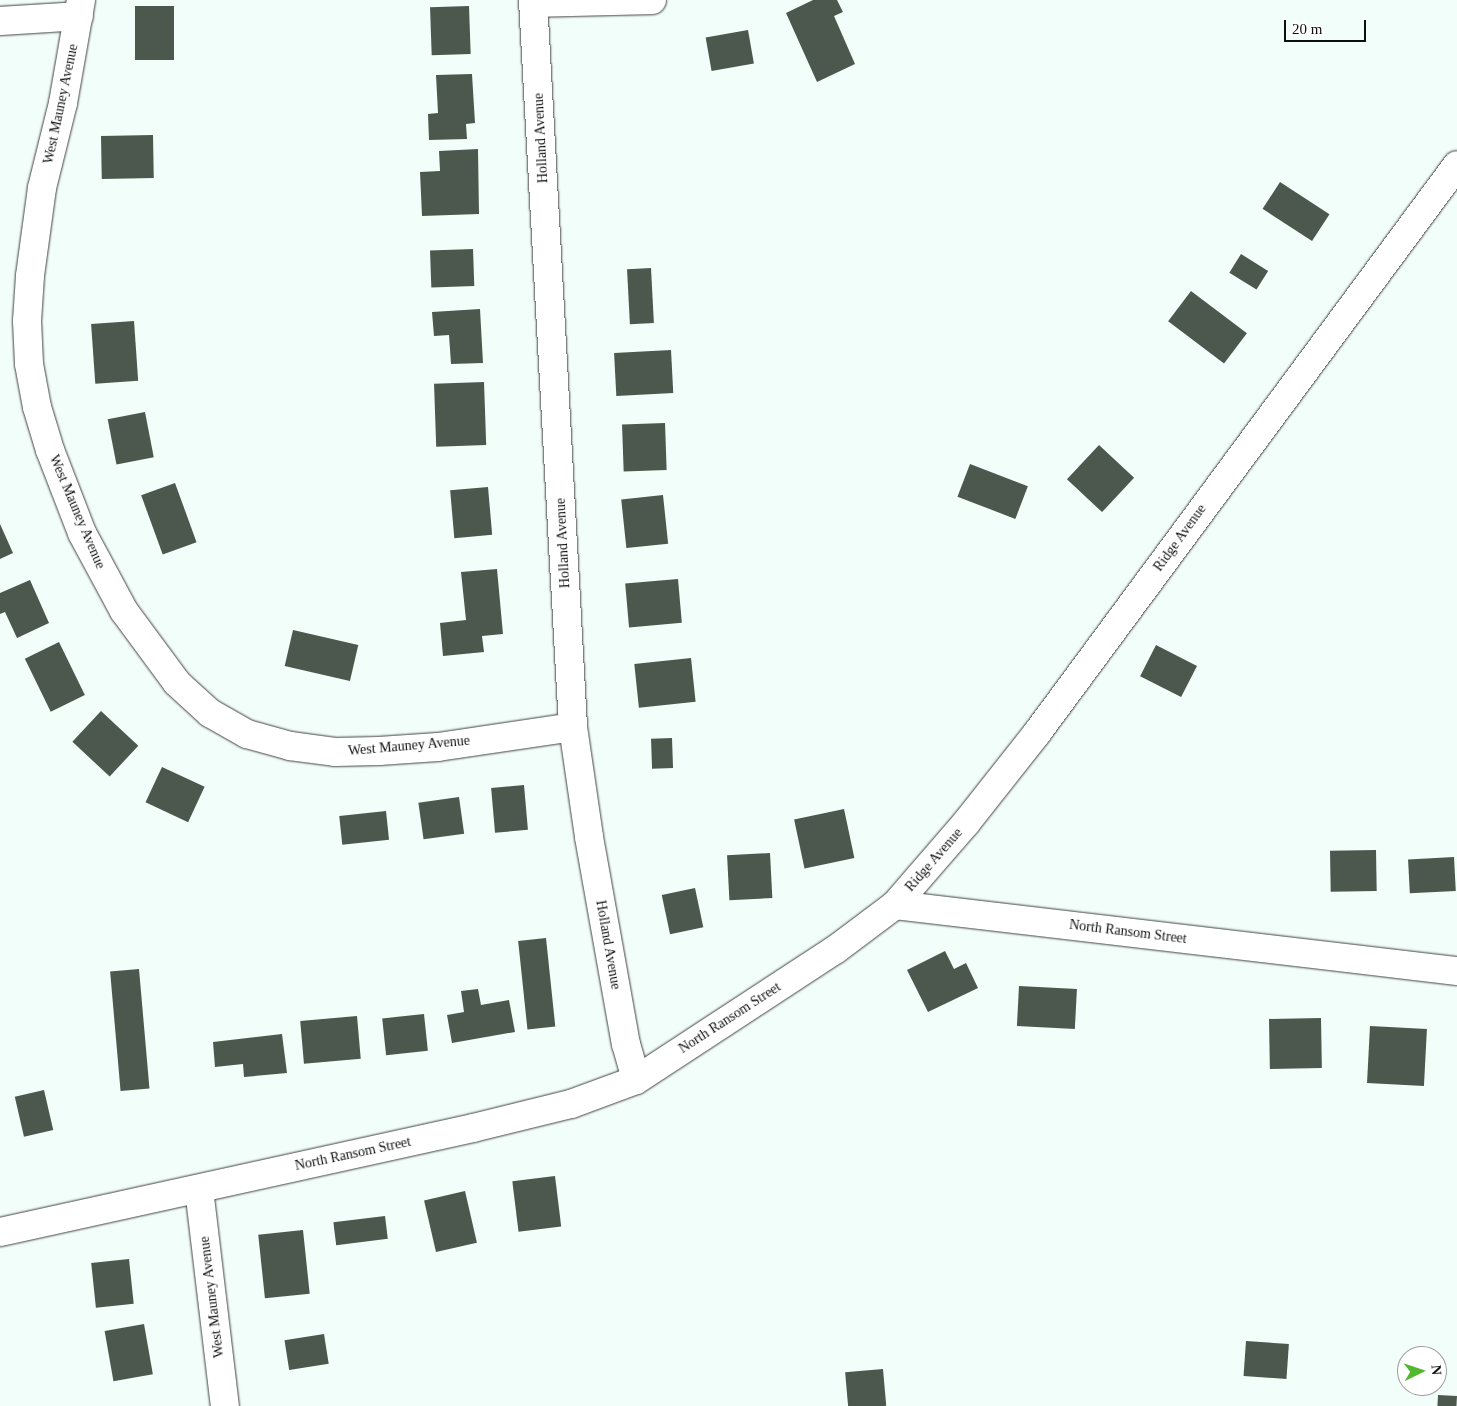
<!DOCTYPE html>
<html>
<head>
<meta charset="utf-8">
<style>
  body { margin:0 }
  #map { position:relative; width:1457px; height:1406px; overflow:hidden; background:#f2fef9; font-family:Georgia,serif }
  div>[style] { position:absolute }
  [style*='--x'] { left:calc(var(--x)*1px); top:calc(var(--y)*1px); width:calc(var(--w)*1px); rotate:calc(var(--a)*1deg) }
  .building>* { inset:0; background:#4c574e; transform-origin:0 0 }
  .roads { filter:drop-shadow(0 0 1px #424242) drop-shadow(0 0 1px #424242) }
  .minor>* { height:28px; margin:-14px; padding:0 14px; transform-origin:14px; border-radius:14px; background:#fff }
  span { translate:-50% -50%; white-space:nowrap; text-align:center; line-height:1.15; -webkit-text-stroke:5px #fff; paint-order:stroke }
  .street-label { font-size:14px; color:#0f0f0f }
  .north { position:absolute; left:1397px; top:1346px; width:50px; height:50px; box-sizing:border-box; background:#fff; border:1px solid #9f9f9f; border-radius:50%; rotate:86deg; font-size:14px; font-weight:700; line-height:20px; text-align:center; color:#0f0f0f }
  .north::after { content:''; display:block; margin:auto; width:18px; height:22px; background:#52b92e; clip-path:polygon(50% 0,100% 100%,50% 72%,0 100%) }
  .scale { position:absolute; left:1284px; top:20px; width:82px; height:22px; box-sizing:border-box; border:2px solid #0f0f0f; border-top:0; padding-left:6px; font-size:15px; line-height:18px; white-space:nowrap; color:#0f0f0f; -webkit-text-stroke:4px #fff; paint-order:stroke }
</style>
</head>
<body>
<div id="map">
  <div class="building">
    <i style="clip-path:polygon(813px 0,837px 0,843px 12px,834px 16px,855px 64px,817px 82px,786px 13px)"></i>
    <i style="left:135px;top:6px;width:39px;height:54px"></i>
    <i style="left:469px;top:6px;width:48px;height:39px;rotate:88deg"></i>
    <i style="left:748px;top:30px;width:34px;height:43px;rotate:80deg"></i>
    <i style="clip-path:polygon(472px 74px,475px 123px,466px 124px,467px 139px,429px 140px,428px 114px,438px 113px,436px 75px)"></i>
    <i style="left:153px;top:135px;width:43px;height:52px;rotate:89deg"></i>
    <i style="clip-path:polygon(478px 149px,479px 214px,422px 216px,420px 172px,440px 171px,439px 151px)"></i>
    <i style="left:1280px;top:182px;width:59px;height:32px;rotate:33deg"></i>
    <i style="left:473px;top:249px;width:37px;height:43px;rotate:88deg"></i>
    <i style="left:1241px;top:254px;width:32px;height:22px;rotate:32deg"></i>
    <i style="left:651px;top:268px;width:55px;height:24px;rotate:87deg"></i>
    <i style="left:1191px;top:291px;width:70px;height:38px;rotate:37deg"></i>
    <i style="clip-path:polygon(480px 309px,483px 363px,451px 364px,449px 335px,434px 336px,432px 312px)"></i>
    <i style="left:134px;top:321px;width:60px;height:43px;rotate:86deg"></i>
    <i style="left:671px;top:350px;width:43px;height:57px;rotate:87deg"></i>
    <i style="left:484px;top:382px;width:63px;height:50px;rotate:88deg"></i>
    <i style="left:145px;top:412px;width:46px;height:38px;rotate:79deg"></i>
    <i style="left:665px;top:423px;width:47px;height:43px;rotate:88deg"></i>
    <i style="left:1099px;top:445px;width:48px;height:47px;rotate:43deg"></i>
    <i style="left:970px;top:464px;width:62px;height:35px;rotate:21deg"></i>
    <i style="left:175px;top:483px;width:63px;height:36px;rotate:70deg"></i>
    <i style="left:488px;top:487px;width:48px;height:38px;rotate:85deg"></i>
    <i style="left:663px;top:495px;width:49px;height:42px;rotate:84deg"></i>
    <i style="clip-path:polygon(0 524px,13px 553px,0 559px)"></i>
    <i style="clip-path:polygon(497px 569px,503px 634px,482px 636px,484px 652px,443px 656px,440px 623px,466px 620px,461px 572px)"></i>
    <i style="left:678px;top:579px;width:44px;height:53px;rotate:85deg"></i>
    <i style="clip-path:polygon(30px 580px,49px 623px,17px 638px,5px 612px,0 614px,0 593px)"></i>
    <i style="left:293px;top:630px;width:67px;height:37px;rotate:13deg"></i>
    <i style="left:59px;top:642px;width:59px;height:38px;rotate:64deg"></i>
    <i style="left:1156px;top:645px;width:46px;height:35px;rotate:27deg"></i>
    <i style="left:691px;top:658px;width:44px;height:57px;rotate:84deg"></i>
    <i style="left:101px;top:711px;width:51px;height:42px;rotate:43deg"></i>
    <i style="left:672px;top:738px;width:30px;height:21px;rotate:88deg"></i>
    <i style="left:162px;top:767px;width:47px;height:39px;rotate:25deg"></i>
    <i style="left:524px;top:785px;width:45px;height:33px;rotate:85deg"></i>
    <i style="left:459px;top:797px;width:37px;height:41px;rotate:82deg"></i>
    <i style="left:844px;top:809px;width:50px;height:51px;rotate:78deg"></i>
    <i style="left:386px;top:811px;width:29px;height:47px;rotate:84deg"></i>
    <i style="left:1376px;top:850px;width:41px;height:46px;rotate:89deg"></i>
    <i style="left:770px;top:853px;width:45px;height:43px;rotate:87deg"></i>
    <i style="left:1454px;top:857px;width:34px;height:46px;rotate:87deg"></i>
    <i style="left:695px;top:888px;width:40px;height:34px;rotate:78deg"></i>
    <i style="left:546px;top:938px;width:89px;height:28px;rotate:84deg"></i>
    <i style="clip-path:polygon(945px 951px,954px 969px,966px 963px,978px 988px,928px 1012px,907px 970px)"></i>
    <i style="left:139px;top:969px;width:120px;height:29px;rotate:85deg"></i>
    <i style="left:1019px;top:986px;width:58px;height:40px;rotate:3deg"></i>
    <i style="clip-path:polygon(478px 989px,481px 1005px,509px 1000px,515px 1032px,452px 1043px,447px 1015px,464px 1012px,461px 991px)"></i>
    <i style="left:424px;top:1014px;width:37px;height:42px;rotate:84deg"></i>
    <i style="left:357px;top:1016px;width:43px;height:57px;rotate:85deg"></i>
    <i style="left:1321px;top:1018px;width:50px;height:52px;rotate:89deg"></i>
    <i style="left:1370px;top:1026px;width:57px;height:57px;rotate:3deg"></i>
    <i style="clip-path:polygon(282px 1034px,287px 1073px,244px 1077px,243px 1064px,215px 1067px,213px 1042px)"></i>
    <i style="left:44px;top:1090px;width:41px;height:30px;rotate:77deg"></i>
    <i style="left:555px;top:1176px;width:51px;height:43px;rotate:83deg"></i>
    <i style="left:465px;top:1191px;width:53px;height:42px;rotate:77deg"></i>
    <i style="left:385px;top:1216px;width:23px;height:52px;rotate:83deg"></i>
    <i style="left:303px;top:1230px;width:64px;height:45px;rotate:84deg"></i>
    <i style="left:129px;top:1259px;width:45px;height:38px;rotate:84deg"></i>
    <i style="left:144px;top:1324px;width:51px;height:40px;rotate:80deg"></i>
    <i style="left:324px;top:1334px;width:30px;height:40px;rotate:81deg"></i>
    <i style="left:1246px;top:1341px;width:43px;height:35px;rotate:4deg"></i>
    <i style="left:883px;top:1369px;width:37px;height:38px;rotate:85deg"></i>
    <i style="left:1438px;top:1395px;width:19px;height:11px;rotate:3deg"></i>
  </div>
  <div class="roads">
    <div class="minor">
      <i style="--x:81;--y:0;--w:105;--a:99.9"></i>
      <i style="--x:63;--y:103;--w:88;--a:103.9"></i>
      <i style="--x:42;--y:188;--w:89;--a:97.8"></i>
      <i style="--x:30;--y:276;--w:45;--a:93.8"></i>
      <i style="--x:27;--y:321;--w:43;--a:87.3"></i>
      <i style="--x:29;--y:364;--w:44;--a:79.5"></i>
      <i style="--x:37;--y:407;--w:45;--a:73.2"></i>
      <i style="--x:50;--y:450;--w:89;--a:68.9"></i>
      <i style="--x:82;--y:533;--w:89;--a:61.7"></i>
      <i style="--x:124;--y:611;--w:89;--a:53.6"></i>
      <i style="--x:177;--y:683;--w:45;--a:42.3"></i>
      <i style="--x:210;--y:713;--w:43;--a:29.6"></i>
      <i style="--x:247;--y:734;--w:45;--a:15.6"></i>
      <i style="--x:290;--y:746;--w:45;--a:7.6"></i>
      <i style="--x:335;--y:752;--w:44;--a:-1.3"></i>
      <i style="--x:379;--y:751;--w:59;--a:-3.9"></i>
      <i style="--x:438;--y:747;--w:136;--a:-8.4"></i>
      <i style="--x:533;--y:0;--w:728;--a:86.85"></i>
      <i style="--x:573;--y:727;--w:111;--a:81.7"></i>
      <i style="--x:589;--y:837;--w:210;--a:79.9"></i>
      <i style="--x:626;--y:1044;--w:37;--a:74"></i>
      <i style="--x:533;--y:3;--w:119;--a:-1.4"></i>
      <i style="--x:0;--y:21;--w:79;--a:-3.6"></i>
      <i style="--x:895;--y:905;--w:108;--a:-49.1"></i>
      <i style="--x:966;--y:823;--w:115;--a:-51.7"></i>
      <i style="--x:1037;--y:733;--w:706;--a:-53.52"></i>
      <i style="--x:199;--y:1189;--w:219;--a:83.2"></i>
      <i style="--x:0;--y:1232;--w:484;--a:-12.4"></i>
      <i style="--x:473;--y:1128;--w:101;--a:-13.8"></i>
      <i style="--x:571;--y:1104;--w:69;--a:-20.3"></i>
      <i style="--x:636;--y:1080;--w:238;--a:-33.2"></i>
      <i style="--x:835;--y:950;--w:75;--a:-36.9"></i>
      <i style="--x:895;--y:905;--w:566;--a:6.7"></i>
    </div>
  </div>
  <div class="street-label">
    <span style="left:61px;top:104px;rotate:-78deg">West Mauney Avenue</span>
    <span style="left:541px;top:138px;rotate:-93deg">Holland Avenue</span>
    <span style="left:77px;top:512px;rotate:67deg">West Mauney Avenue</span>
    <span style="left:1180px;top:538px;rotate:-54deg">Ridge Avenue</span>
    <span style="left:563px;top:543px;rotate:-93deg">Holland Avenue</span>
    <span style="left:409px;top:746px;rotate:-5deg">West Mauney Avenue</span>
    <span style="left:934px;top:860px;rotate:-49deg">Ridge Avenue</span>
    <span style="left:1128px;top:932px;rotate:7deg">North Ransom Street</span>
    <span style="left:608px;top:945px;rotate:80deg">Holland Avenue</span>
    <span style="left:730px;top:1018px;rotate:-33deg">North Ransom Street</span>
    <span style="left:353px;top:1154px;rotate:-12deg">North Ransom Street</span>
    <span style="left:212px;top:1297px;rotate:-97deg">West Mauney Avenue</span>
  </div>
  <div class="north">N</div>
  <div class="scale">20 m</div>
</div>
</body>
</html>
